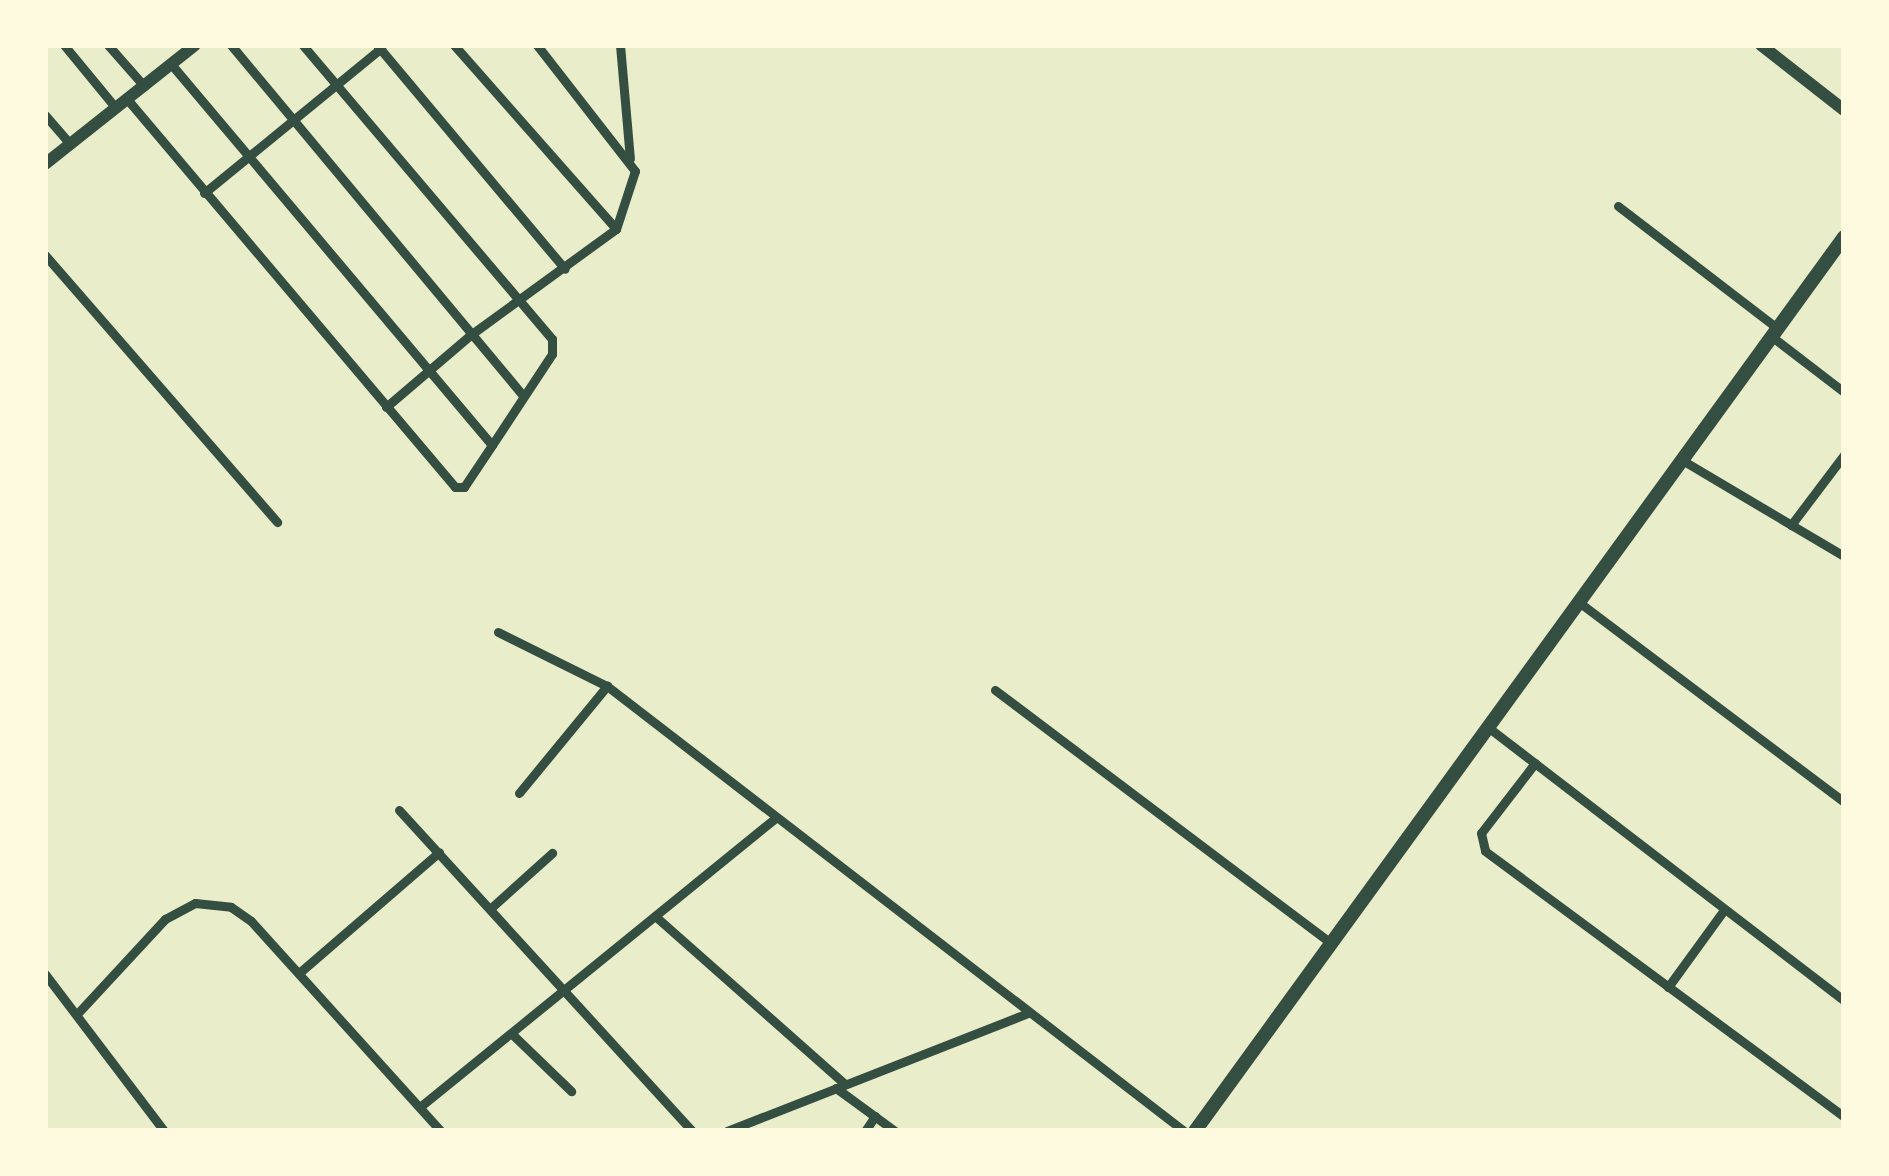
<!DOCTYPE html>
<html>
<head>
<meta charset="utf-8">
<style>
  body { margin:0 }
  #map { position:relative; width:1889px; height:1176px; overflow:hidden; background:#e9edc9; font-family:"Libre Baskerville",serif }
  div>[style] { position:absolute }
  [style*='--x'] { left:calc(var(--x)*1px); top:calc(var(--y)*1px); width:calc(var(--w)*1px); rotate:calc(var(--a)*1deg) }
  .minor>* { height:9px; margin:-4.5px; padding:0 4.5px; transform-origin:4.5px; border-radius:4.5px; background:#344e41 }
  .tertiary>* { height:12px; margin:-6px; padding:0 6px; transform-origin:6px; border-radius:6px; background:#344e41 }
  .secondary>* { height:14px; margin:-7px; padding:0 7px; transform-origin:7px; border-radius:7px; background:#344e41 }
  span { translate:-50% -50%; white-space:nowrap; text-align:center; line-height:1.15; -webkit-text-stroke:9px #fefae0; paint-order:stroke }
  .frame { position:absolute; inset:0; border:48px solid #fefae0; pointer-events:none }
</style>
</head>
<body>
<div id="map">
  <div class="minor">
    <i style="--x:64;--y:45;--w:82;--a:50.5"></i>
    <i style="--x:108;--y:45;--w:55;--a:48.7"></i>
    <i style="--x:231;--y:45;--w:456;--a:50.2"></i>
    <i style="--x:377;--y:45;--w:292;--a:50"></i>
    <i style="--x:454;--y:45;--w:245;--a:48.6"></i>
    <i style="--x:620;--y:45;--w:114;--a:85"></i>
    <i style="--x:171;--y:64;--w:498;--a:49.9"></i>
    <i style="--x:492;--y:445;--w:109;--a:-56.6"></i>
    <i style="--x:552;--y:354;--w:15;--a:-90"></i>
    <i style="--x:552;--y:339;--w:385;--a:-130.3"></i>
    <i style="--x:127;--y:99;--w:508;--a:49.79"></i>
    <i style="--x:455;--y:487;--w:9;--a:0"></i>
    <i style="--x:464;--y:487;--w:50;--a:-56.3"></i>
    <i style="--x:45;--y:115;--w:38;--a:49"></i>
    <i style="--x:204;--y:193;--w:229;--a:-39.3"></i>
    <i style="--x:1618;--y:206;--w:200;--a:37.5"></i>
    <i style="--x:45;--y:255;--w:354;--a:49"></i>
    <i style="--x:1771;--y:336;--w:92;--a:37.5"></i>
    <i style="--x:386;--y:407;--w:109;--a:-40.5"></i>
    <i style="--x:469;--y:336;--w:182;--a:-36.1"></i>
    <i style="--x:616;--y:229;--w:61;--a:-71.9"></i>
    <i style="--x:635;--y:171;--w:160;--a:-127.9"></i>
    <i style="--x:1682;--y:460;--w:188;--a:30.7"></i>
    <i style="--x:1791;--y:525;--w:88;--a:-52.9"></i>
    <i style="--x:1580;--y:603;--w:331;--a:37"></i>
    <i style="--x:498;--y:632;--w:122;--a:26.4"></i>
    <i style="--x:607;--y:686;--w:729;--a:37.64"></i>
    <i style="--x:995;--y:690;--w:422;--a:37"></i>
    <i style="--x:1489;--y:728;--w:447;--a:37.5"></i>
    <i style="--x:1535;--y:763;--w:88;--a:127.6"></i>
    <i style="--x:1481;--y:833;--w:18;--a:77"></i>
    <i style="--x:1485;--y:851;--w:447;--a:36.5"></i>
    <i style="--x:519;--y:793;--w:139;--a:-50.6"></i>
    <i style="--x:399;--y:810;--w:435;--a:47.6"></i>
    <i style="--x:492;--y:907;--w:81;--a:-42"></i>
    <i style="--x:655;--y:916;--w:254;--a:41.5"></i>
    <i style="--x:299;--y:973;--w:185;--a:-40.8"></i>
    <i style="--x:45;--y:974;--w:197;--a:52.8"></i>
    <i style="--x:1668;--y:987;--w:95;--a:-54"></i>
    <i style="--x:77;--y:1014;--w:129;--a:-47.2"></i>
    <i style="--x:165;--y:919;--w:34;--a:-28"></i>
    <i style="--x:195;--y:903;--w:36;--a:6"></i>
    <i style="--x:231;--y:907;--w:24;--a:35"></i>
    <i style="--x:251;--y:921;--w:283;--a:47.9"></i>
    <i style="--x:513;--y:1035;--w:81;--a:44"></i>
    <i style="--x:836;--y:1088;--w:73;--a:36.1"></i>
    <i style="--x:421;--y:1106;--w:456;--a:-39.1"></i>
    <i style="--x:727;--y:1131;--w:323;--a:-21.4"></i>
    <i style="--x:865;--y:1131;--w:18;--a:-56"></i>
  </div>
  <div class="tertiary">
    <i style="--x:1761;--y:45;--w:105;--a:38.1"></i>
    <i style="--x:45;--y:164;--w:191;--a:-38.4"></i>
  </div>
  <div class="secondary">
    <i style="--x:1195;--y:1131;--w:1105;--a:-54.02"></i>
  </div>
  <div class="frame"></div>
</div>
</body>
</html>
